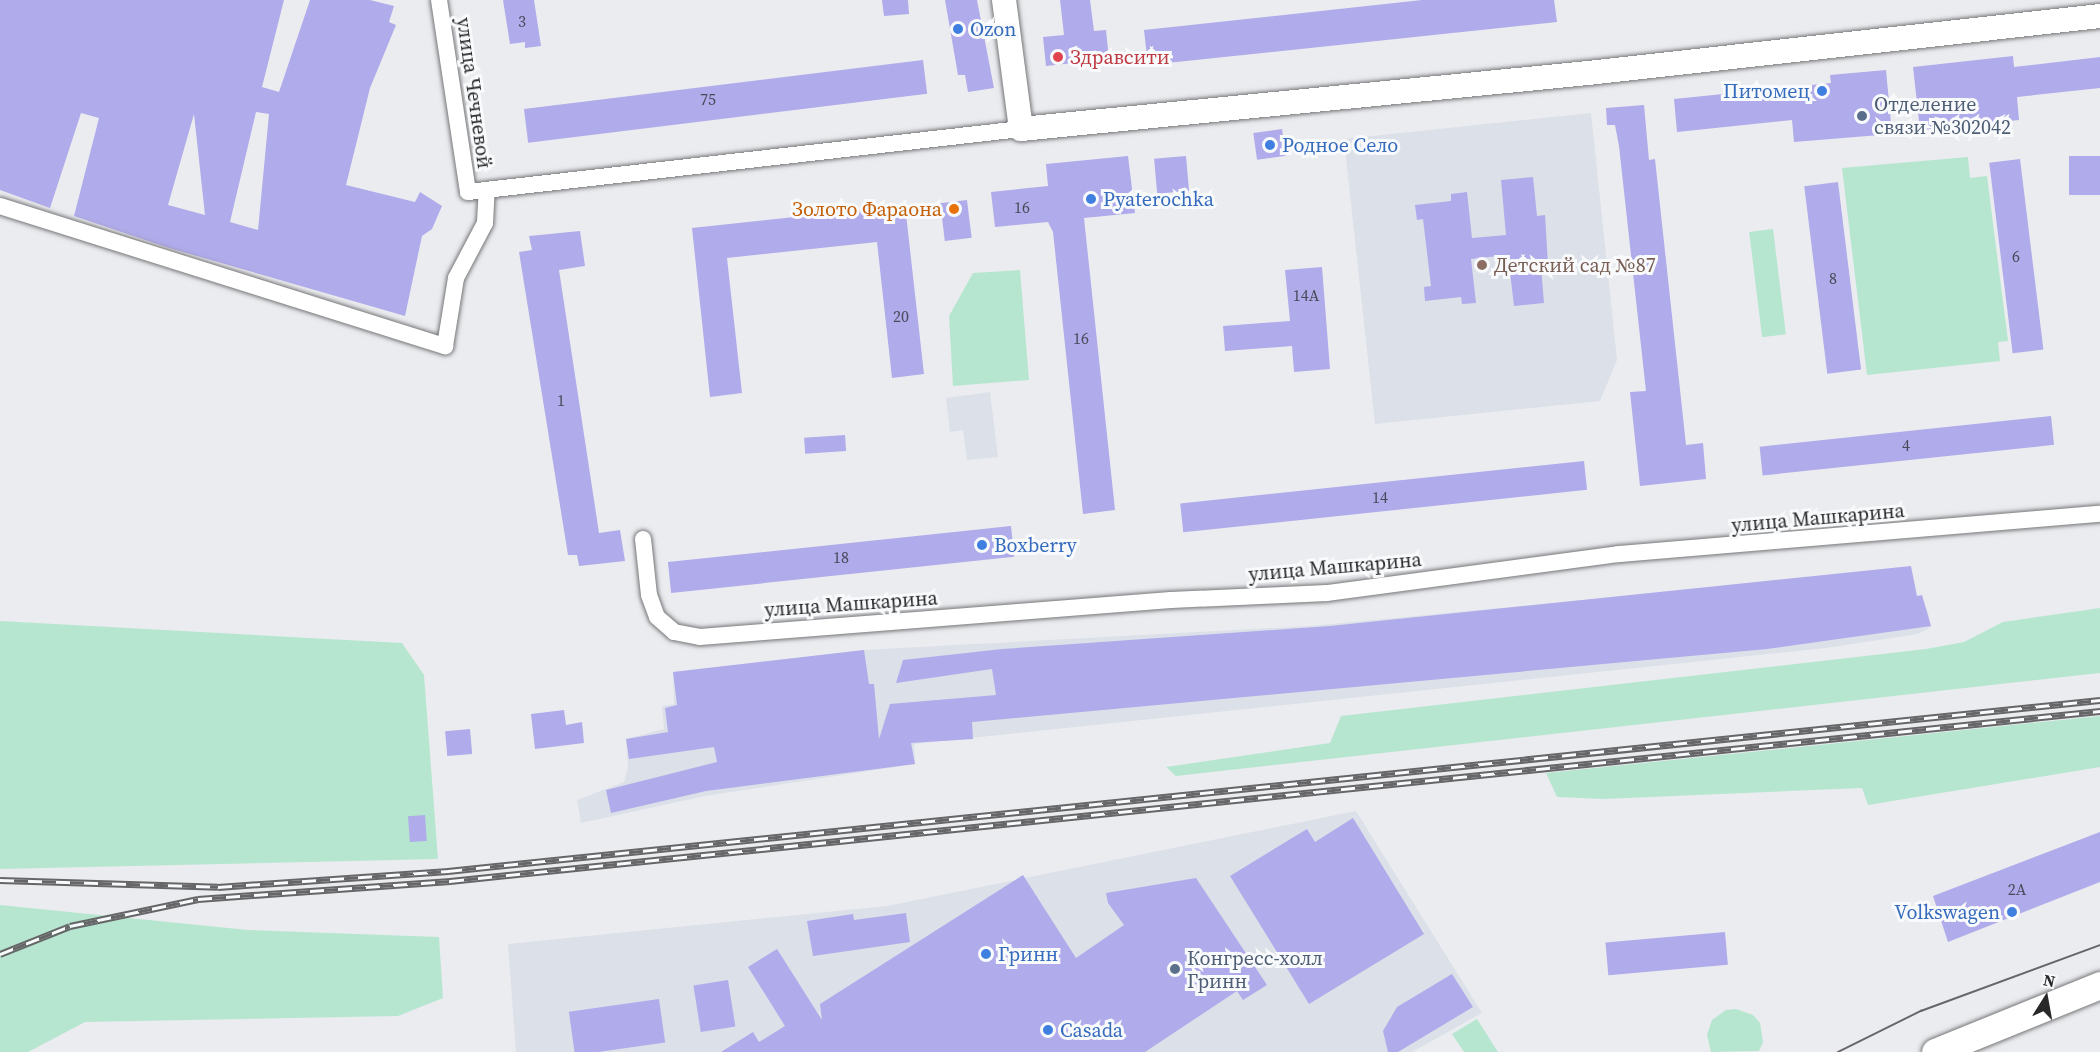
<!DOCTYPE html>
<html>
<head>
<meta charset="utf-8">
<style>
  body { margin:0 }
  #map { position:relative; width:2100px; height:1052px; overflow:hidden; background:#ebecef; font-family:"Source Serif 4",serif }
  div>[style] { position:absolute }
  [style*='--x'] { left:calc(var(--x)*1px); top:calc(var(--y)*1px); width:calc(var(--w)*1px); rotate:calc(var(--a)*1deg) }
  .built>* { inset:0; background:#dbe0e9 }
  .green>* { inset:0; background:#b7e6d0; transform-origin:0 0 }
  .building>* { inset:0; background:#b0abea; transform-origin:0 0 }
  .roads { filter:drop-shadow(0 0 2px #767779) drop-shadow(0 0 2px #767779) }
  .street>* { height:16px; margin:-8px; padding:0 8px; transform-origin:8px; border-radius:8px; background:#fff }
  .secondary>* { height:24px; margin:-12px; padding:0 12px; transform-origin:12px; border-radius:12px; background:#fff }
  .primary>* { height:27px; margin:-13.5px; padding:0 13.5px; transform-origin:13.5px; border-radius:13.5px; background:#fff }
  .tram>* { height:1.5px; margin:-0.75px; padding:0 0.75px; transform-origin:0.75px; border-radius:0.75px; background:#666668 }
  .rail>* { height:7px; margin-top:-3.5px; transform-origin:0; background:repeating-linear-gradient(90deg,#f9fafc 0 14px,#666668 0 28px); box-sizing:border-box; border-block:2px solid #666668 }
  .dots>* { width:16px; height:16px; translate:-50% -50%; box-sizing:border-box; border:3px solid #f9fafc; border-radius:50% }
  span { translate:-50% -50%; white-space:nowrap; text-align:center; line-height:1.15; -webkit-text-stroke:6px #f9fafc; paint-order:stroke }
  .number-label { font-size:16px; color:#4a4959 }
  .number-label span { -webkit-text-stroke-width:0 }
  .shop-label { font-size:20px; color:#366cbe }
  .left { translate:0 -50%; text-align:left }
  .right { translate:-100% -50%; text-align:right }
  .health-label { font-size:20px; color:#be3a42 }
  .street-label { font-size:20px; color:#282829 }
  .service-label { font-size:20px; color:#4e5e75 }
  .food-label { font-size:20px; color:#c56008 }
  .education-label { font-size:20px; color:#785e54 }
  .north { position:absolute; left:2016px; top:968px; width:60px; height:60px; -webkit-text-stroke:4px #f9fafc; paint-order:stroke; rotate:11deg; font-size:16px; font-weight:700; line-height:24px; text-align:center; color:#282829 }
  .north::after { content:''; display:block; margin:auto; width:21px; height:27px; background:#282829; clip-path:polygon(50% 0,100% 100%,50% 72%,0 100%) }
</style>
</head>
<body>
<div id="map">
  <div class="built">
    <i style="clip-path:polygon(1591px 113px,1617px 360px,1600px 401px,1375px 424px,1344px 139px)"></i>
    <i style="clip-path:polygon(990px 392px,998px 457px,967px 460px,963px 430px,950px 432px,946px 398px)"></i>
    <i style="clip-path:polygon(1902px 570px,1904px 588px,1923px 600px,1928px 612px,1931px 627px,1918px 634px,1826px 648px,914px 744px,915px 764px,705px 796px,581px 823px,577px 800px,624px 782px,628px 768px,626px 739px,664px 729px,662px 706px,674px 704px,673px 672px,864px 650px,1310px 626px)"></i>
    <i style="clip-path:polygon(1356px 811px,1482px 1013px,1412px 1052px,516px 1052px,508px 944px,887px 906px)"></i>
  </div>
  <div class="green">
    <i style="clip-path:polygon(1968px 157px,1970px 178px,1987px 176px,2008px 341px,1998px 342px,2000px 361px,1867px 375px,1842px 168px)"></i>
    <i style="left:1773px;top:229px;width:106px;height:24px;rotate:83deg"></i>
    <i style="clip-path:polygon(1020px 270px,1029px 380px,953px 386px,949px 316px,973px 273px)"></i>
    <i style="clip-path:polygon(2100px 608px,2100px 673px,1176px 776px,1166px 767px,1330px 743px,1341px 716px,1926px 649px,1964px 642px,2003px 622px)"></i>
    <i style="clip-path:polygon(0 621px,402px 643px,424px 675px,438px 859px,0 869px)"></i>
    <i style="clip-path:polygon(2100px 716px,2100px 767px,1868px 805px,1862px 788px,1603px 799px,1557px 797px,1546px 773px)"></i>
    <i style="clip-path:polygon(0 905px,248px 930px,439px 937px,443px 998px,398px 1016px,85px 1022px,28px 1052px,0 1052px)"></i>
    <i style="clip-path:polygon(1736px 1009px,1753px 1015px,1760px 1023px,1763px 1042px,1759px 1051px,1711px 1052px,1707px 1035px,1712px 1020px,1726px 1010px)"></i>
    <i style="clip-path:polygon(1477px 1019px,1498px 1052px,1464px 1052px,1452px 1034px)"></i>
  </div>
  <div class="building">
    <i style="clip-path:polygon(evenodd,0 0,284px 0,262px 87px,279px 92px,310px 0,370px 0,394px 6px,389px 22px,396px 25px,370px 88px,346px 185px,415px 202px,420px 192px,442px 206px,432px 229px,422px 236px,405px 316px,169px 248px,74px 216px,99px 118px,81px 113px,50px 208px,0 190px,0 0,256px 112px,269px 114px,258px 230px,230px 222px,256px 112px,0 0,194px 114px,205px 215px,168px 205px,194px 114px)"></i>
    <i style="clip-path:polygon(503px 0,534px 0,541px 46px,525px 48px,525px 42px,510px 44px)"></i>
    <i style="clip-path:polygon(882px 0,908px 0,909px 14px,884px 16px)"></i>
    <i style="clip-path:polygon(945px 0,977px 0,994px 88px,968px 92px,965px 75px,958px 75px)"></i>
    <i style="clip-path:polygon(1060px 0,1090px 0,1094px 31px,1106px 30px,1109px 59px,1046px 66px,1043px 37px,1064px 35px)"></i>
    <i style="clip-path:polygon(1422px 0,1554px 0,1557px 22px,1148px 65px,1144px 30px)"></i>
    <i style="clip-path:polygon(2013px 56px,2014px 67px,2100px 57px,2100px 88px,2017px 97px,2019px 120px,1920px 130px,1913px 67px)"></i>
    <i style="left:923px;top:60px;width:34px;height:402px;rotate:83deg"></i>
    <i style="clip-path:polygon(1886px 70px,1892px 134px,1794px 142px,1792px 120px,1677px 132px,1674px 99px,1831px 83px,1830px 75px)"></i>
    <i style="clip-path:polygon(1644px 105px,1649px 160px,1655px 159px,1686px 445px,1703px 443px,1706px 479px,1640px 486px,1630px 392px,1646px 391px,1619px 146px,1615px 125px,1607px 125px,1606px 108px)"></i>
    <i style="left:1282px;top:129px;width:27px;height:29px;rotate:82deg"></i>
    <i style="clip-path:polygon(1128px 156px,1135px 213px,1084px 218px,1115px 510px,1083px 514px,1053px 232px,1048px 222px,995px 227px,991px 192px,1048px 186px,1046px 164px)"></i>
    <i style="left:1186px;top:156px;width:35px;height:32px;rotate:85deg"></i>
    <i style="left:2100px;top:156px;width:39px;height:31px;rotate:90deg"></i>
    <i style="left:2020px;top:159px;width:192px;height:31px;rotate:83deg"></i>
    <i style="clip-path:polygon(1533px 177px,1537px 216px,1545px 215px,1546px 231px,1548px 266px,1541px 267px,1544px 303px,1514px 306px,1508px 255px,1471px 259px,1476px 303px,1462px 304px,1461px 297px,1425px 301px,1424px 287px,1431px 286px,1423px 219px,1417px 220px,1415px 205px,1451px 201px,1451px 194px,1467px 192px,1472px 238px,1506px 235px,1501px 180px)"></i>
    <i style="left:1838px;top:182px;width:189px;height:34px;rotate:83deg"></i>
    <i style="left:967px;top:200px;width:38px;height:27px;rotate:83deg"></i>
    <i style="clip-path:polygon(905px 205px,924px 374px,892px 378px,877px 242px,727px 258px,742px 393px,710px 397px,692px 228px)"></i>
    <i style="clip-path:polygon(580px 231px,585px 266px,559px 270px,599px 533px,620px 530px,625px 561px,579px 566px,577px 555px,568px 555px,519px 252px,532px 250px,529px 236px)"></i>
    <i style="clip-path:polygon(1322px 267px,1330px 369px,1294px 372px,1292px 346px,1225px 351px,1223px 326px,1290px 321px,1285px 270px)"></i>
    <i style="left:2051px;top:416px;width:29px;height:293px;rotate:84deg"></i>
    <i style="left:845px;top:435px;width:16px;height:41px;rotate:86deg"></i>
    <i style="left:1584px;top:461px;width:29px;height:406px;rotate:84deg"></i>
    <i style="left:1011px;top:526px;width:31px;height:345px;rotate:84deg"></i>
    <i style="clip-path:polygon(1911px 566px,1917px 596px,1922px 595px,1931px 626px,1767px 649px,972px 722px,973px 739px,911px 743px,915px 764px,706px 791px,611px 813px,606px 790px,717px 762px,714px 747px,629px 759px,626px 739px,668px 732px,665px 708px,677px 705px,673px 672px,864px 650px,869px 684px,874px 684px,879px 739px,890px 704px,996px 695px,992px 669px,896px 683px,903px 660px,1002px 649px,1330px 626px)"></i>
    <i style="clip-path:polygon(564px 710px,566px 725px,582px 722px,584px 743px,535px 749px,531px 714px)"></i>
    <i style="left:470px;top:729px;width:25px;height:25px;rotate:85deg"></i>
    <i style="left:425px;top:815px;width:26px;height:17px;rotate:86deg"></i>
    <i style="clip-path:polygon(1353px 818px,1424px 934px,1309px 1004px,1230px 876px,1307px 829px,1315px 842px)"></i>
    <i style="clip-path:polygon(2100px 832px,2100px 882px,1948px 942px,1933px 896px)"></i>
    <i style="clip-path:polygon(1023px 875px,1076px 958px,1124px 925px,1108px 903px,1106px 893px,1196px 878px,1267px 985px,1243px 1000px,1237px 991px,1145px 1052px,721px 1052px,753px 1032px,759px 1042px,785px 1026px,748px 967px,777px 949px,822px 1020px,820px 1004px)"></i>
    <i style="clip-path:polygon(906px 913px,910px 942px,813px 956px,807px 921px,853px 914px,854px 920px)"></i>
    <i style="left:1725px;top:932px;width:33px;height:120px;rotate:85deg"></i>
    <i style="clip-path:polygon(1452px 974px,1473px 1007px,1398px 1052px,1388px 1052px,1383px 1031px,1397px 1007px)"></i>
    <i style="left:728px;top:980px;width:47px;height:35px;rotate:81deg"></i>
    <i style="left:659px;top:999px;width:44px;height:91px;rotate:82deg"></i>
  </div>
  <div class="roads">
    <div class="street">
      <i style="--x:439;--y:0;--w:194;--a:81.4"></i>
      <i style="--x:468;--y:192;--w:557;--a:-6.5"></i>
      <i style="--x:0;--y:206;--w:467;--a:17.5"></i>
      <i style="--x:445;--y:346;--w:69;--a:-80.8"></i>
      <i style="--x:456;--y:278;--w:62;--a:-62.2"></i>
      <i style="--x:485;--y:223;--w:33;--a:-87"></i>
      <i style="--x:643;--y:539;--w:56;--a:83.9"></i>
      <i style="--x:649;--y:595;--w:23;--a:70"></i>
      <i style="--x:657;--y:617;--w:23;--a:41"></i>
      <i style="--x:674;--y:632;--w:26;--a:11"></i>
      <i style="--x:700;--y:637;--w:472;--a:-4.5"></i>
      <i style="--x:1171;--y:600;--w:156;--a:-2.6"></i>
      <i style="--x:1327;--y:593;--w:295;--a:-7.6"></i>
      <i style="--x:1619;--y:554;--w:483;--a:-4.8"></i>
    </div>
    <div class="secondary">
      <i style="--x:1004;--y:0;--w:130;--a:82.5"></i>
      <i style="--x:1021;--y:129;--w:570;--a:-5.64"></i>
      <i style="--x:1588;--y:73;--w:515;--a:-6.35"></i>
    </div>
    <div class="primary">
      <i style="--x:1935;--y:1052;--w:178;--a:-22.1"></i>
    </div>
  </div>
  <div class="tram">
    <i style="--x:1838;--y:1052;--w:93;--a:-26.3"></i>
    <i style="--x:1921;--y:1011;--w:191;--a:-20.2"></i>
  </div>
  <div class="rail">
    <i style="--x:0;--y:880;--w:218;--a:1.8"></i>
    <i style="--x:218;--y:887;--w:231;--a:-4"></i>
    <i style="--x:448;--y:871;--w:1661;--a:-5.91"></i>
    <i style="--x:0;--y:954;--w:75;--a:-21.8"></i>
    <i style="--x:70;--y:926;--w:131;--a:-11.9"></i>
    <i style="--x:198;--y:899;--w:253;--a:-4.1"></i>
    <i style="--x:450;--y:881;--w:1659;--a:-5.88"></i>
  </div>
  <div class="dots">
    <i style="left:958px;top:29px;background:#3f7fe0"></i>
    <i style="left:1058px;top:57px;background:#e0444e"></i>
    <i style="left:1822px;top:91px;background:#3f7fe0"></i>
    <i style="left:1862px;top:116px;background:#5c6f8a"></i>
    <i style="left:1270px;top:145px;background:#3f7fe0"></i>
    <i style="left:1091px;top:199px;background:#3f7fe0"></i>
    <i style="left:954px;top:209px;background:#e8710a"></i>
    <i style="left:1482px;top:265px;background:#8d6e63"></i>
    <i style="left:982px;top:545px;background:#3f7fe0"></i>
    <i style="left:2012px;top:912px;background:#3f7fe0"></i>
    <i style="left:986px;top:954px;background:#3f7fe0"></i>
    <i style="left:1175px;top:969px;background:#5c6f8a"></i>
    <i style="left:1048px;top:1030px;background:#3f7fe0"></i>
  </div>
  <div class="number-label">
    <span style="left:522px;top:21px">3</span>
    <span style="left:708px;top:99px">75</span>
    <span style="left:1022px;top:207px">16</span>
    <span style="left:2016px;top:256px">6</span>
    <span style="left:1833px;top:278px">8</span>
    <span style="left:1306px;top:295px">14А</span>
    <span style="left:901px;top:316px">20</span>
    <span style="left:1081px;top:338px">16</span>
    <span style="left:561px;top:400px">1</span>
    <span style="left:1906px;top:445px">4</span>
    <span style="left:1380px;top:497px">14</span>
    <span style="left:841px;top:557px">18</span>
    <span style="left:2017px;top:889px">2А</span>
  </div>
  <div class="shop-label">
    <span class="left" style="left:970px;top:29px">Ozon</span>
    <span class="right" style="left:1810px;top:91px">Питомец</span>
    <span class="left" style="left:1282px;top:145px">Родное Село</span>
    <span class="left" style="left:1103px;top:199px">Pyaterochka</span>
    <span class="left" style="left:994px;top:545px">Boxberry</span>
    <span class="right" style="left:2000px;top:912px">Volkswagen</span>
    <span class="left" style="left:998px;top:954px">Гринн</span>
    <span class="left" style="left:1060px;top:1030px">Casada</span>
  </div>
  <div class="health-label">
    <span class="left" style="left:1070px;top:57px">Здравсити</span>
  </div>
  <div class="street-label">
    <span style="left:474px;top:93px;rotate:82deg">улица Чечневой</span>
    <span style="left:1818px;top:518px;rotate:-5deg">улица Машкарина</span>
    <span style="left:1335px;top:567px;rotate:-5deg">улица Машкарина</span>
    <span style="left:851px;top:604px;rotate:-4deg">улица Машкарина</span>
  </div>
  <div class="service-label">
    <span class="left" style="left:1874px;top:116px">Отделение<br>связи №302042</span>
    <span class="left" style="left:1187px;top:970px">Конгресс-холл<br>Гринн</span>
  </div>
  <div class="food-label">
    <span class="right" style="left:942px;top:209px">Золото Фараона</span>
  </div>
  <div class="education-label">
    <span class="left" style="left:1494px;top:265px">Детский сад №87</span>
  </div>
  <div class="north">N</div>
</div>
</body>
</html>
